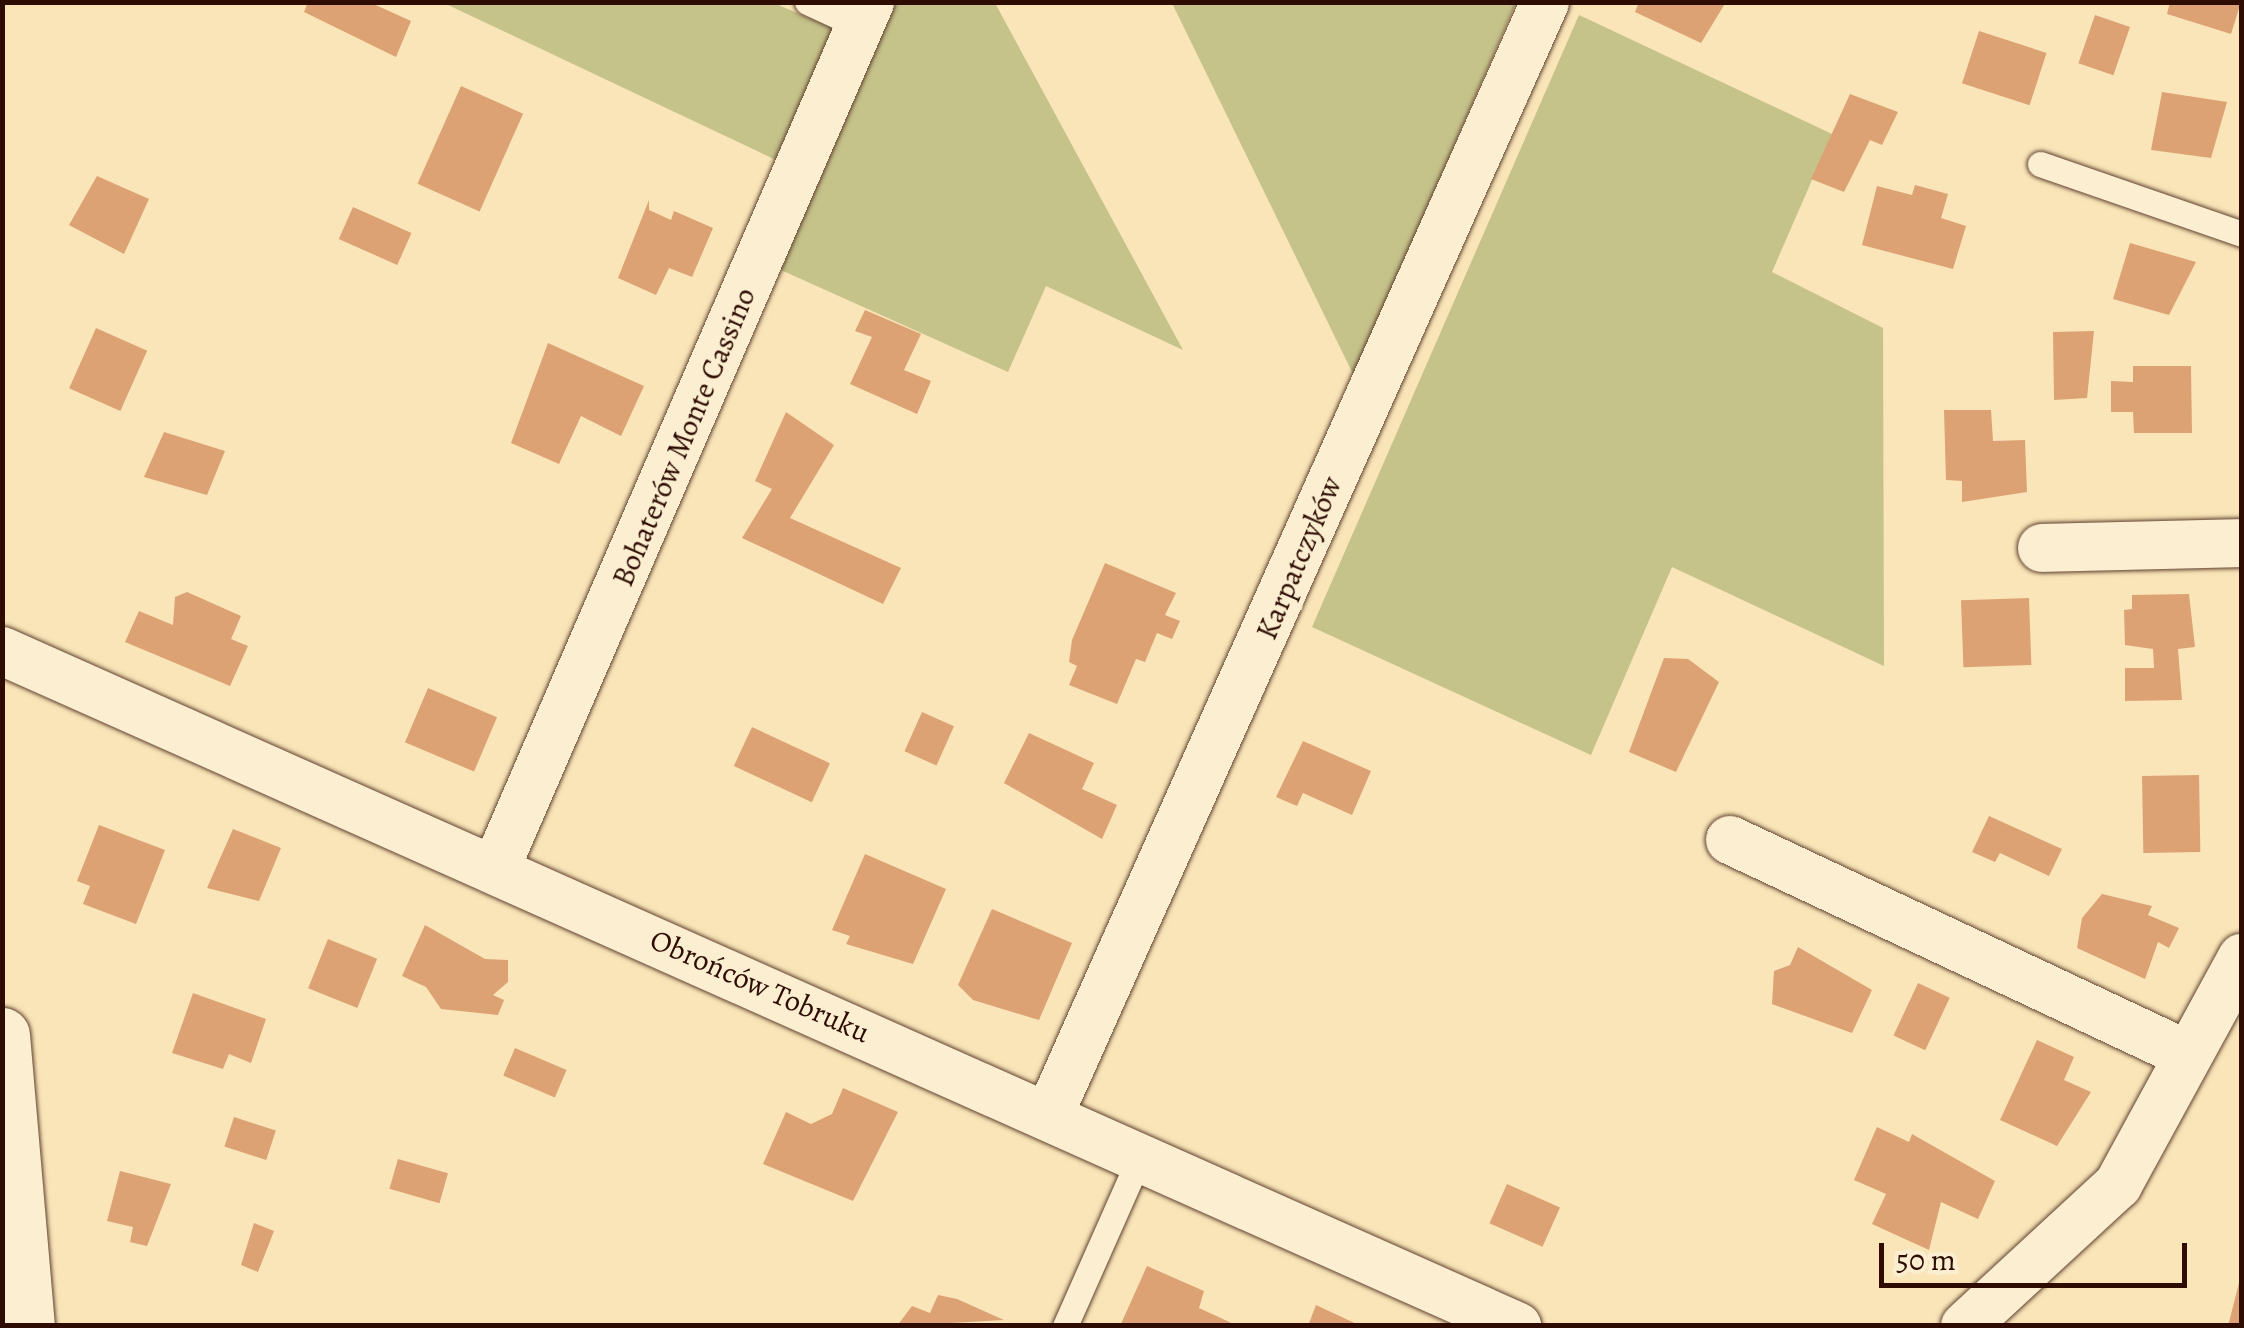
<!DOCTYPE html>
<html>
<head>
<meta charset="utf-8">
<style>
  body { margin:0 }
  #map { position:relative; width:2244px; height:1328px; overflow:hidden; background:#f9e5b8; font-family:Alegreya,serif }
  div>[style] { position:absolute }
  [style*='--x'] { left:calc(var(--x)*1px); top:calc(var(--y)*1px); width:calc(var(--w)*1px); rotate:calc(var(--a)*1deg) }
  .green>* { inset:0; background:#c5c28a }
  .building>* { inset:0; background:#dda274; transform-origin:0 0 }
  .roads { filter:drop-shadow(0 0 2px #614230) drop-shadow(0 0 2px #614230) }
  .service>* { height:25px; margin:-12.5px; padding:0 12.5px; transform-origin:12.5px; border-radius:12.5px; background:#fbeed1 }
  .minor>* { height:48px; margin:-24px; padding:0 24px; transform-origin:24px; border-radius:24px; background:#fbeed1 }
  .tertiary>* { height:55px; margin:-27.5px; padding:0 27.5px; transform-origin:27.5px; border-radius:27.5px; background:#fbeed1 }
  span { translate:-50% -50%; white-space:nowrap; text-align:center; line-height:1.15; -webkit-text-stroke:10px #fbeed1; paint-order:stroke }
  .street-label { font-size:30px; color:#2e0c02 }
  .frame { position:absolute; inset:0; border:5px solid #2e0c02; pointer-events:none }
  .scale { position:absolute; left:1879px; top:1243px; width:308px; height:45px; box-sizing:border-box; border:5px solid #2e0c02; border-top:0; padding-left:12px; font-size:30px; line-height:35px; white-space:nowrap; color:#2e0c02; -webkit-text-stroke:8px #fbeed1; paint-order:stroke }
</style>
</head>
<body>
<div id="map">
  <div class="green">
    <i style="clip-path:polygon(774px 3px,834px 29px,776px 160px,448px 5px)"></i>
    <i style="clip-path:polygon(887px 3px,995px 3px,1183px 350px,1046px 286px,1008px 372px,772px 266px)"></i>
    <i style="clip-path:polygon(1172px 3px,1516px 3px,1354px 376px)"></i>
    <i style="clip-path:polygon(1579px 15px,1832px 134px,1772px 272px,1883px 328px,1884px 666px,1672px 567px,1591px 755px,1312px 627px)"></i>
  </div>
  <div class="building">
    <i style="clip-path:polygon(308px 2px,369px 2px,411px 21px,396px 57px,304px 12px)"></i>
    <i style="clip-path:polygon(1639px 2px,1726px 2px,1701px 43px,1635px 12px)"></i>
    <i style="clip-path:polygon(2170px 2px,2241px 2px,2231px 34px,2167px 14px)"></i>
    <i style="left:2095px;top:15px;width:37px;height:51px;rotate:19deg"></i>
    <i style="left:1979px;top:31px;width:71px;height:55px;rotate:18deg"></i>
    <i style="left:461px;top:86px;width:68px;height:107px;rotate:24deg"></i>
    <i style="clip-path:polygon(2162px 92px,2227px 102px,2211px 158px,2151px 150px)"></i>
    <i style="clip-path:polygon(1850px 94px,1898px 112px,1882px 145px,1870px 140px,1844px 192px,1811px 179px)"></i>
    <i style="clip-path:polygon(97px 176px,149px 199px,124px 254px,69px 225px)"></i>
    <i style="clip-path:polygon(1915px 185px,1948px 194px,1941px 218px,1966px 226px,1953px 269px,1862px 245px,1877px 186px,1912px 195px)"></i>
    <i style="clip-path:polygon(649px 200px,649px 210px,671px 220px,674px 211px,713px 228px,692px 277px,669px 268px,656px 295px,618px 278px)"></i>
    <i style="left:353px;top:207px;width:64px;height:35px;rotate:24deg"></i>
    <i style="clip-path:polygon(2130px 243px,2196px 262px,2169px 315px,2113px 299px)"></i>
    <i style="clip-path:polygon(865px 310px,921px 334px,904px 370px,931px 381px,917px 414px,850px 384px,872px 337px,855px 331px)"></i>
    <i style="left:96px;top:328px;width:56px;height:66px;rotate:24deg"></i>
    <i style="clip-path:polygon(2094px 331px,2087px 398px,2054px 400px,2053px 332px)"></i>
    <i style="clip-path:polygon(548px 343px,644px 386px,621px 436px,581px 416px,559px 464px,511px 443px)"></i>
    <i style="clip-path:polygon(2133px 366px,2191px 366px,2192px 433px,2134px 433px,2133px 412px,2111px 412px,2111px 381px,2133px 382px)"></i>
    <i style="clip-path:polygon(1944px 410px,1991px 410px,1993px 441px,2025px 440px,2027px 492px,1962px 502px,1962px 481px,1946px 480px)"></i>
    <i style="clip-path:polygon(786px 412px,834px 445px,790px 518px,901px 568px,883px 604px,742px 538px,772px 489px,755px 481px)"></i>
    <i style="clip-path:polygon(164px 432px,225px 451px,207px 495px,144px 477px)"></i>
    <i style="clip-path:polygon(1105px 563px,1176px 593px,1165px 615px,1180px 621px,1172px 639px,1157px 633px,1145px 662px,1136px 659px,1117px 704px,1069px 685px,1077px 666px,1069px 662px,1072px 640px)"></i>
    <i style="clip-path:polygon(187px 592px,241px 616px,231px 639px,248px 646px,230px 686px,125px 642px,139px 611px,173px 625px,175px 597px)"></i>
    <i style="clip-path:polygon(2189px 594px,2195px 647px,2178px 649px,2182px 700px,2125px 701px,2125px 668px,2154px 668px,2153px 649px,2125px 645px,2124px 610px,2132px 609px,2132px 595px)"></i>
    <i style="left:2029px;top:598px;width:67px;height:68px;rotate:88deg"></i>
    <i style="clip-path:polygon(1664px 658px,1688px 659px,1719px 682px,1676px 772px,1629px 752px)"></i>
    <i style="left:428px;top:688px;width:75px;height:59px;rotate:23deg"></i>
    <i style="left:922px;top:712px;width:35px;height:43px;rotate:24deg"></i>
    <i style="left:752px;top:727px;width:86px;height:43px;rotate:25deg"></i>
    <i style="clip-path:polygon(1029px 733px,1094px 763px,1082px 789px,1117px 805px,1102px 839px,1004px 783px)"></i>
    <i style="clip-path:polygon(1303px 741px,1371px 771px,1352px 815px,1303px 793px,1297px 806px,1276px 797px)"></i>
    <i style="left:2199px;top:775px;width:77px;height:57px;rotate:89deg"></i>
    <i style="clip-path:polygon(1989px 816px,2062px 849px,2049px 876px,2000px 853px,1995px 862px,1972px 852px)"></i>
    <i style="clip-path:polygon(99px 825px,165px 850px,136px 924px,83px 904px,90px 886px,77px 881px)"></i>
    <i style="clip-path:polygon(233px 829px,281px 848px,259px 901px,207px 888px)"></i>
    <i style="clip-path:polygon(865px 854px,946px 889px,913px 964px,846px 944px,850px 936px,832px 930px)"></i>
    <i style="clip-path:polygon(2102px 894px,2152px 906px,2148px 915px,2179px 928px,2169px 948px,2158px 942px,2145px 979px,2077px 948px,2082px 918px)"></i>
    <i style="clip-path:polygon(992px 909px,1072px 943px,1039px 1020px,973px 1000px,958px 985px)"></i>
    <i style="clip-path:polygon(425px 925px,485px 959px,508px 960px,508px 982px,493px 995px,504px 1000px,498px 1015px,441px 1009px,426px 987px,402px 976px)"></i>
    <i style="left:328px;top:939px;width:53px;height:53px;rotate:22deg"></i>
    <i style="clip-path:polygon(1798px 947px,1872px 990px,1852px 1033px,1772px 1004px,1774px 971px,1790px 965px)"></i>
    <i style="left:1918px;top:983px;width:35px;height:58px;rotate:25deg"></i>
    <i style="clip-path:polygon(193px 993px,266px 1019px,251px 1063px,229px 1054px,223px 1069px,172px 1053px)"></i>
    <i style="clip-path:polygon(2037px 1040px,2074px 1057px,2064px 1080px,2091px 1092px,2057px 1146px,2000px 1120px)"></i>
    <i style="left:515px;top:1048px;width:56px;height:30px;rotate:23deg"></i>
    <i style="clip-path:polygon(843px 1088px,898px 1112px,853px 1201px,763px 1164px,786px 1112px,811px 1124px,832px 1114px)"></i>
    <i style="left:234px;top:1117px;width:44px;height:31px;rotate:18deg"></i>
    <i style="clip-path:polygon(1877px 1127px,1909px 1142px,1912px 1134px,1995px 1181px,1978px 1219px,1941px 1202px,1929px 1250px,1872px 1224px,1886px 1194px,1854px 1180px)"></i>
    <i style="left:398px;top:1159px;width:52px;height:31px;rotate:16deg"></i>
    <i style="clip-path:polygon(120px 1171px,171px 1184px,147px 1246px,130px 1242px,133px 1227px,107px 1221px)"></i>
    <i style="left:1507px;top:1184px;width:58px;height:43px;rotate:24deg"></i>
    <i style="clip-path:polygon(254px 1223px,274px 1231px,258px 1272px,241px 1265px)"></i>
    <i style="clip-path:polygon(1147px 1266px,1204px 1291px,1199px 1308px,1238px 1326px,1120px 1326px)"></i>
    <i style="clip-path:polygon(2240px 1279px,2242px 1326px,2228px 1326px)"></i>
    <i style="clip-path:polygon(938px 1295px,957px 1299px,1004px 1320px,897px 1326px,912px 1306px,930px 1313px)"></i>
    <i style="clip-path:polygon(1316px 1305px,1361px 1326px,1308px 1326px)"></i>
  </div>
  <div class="roads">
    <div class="service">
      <i style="--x:807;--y:2;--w:57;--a:24.8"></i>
      <i style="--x:2040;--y:164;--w:214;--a:19.1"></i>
      <i style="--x:1065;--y:1326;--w:185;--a:-66.1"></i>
    </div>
    <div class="minor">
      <i style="--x:2042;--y:548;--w:200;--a:-1.4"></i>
      <i style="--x:2;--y:651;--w:1659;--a:24.02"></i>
      <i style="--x:1730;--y:840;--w:506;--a:25.15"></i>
      <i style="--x:495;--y:870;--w:946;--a:-66.63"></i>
      <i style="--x:1050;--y:1113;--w:1216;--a:-65.98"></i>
      <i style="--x:1965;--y:1326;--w:208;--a:-42.7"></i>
      <i style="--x:2118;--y:1185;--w:259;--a:-61.4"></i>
    </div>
    <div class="tertiary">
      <i style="--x:2;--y:1035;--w:292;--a:85.1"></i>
    </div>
  </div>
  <div class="street-label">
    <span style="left:684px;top:437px;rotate:-67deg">Bohaterów Monte Cassino</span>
    <span style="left:1299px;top:558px;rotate:-67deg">Karpatczyków</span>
    <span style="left:760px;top:986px;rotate:24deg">Obrońców Tobruku</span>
  </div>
  <div class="frame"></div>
  <div class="scale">50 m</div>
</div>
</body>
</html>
